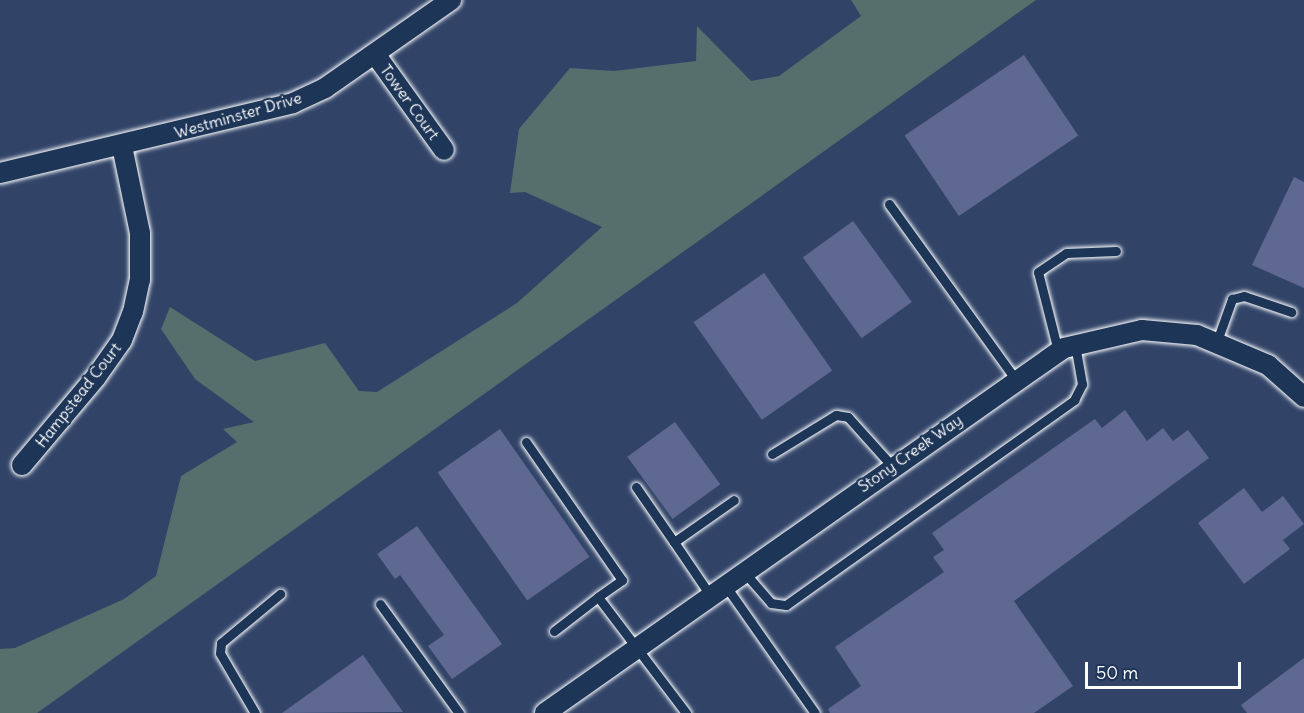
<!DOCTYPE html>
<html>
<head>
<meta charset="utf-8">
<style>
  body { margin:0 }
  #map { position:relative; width:1304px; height:713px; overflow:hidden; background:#314468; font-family:Delius,sans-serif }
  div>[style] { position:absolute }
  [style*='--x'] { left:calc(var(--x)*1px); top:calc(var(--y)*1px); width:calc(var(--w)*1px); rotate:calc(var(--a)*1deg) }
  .green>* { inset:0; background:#546f6c }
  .building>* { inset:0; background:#5f6890; transform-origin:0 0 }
  .roads { filter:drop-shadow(0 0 2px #fff) drop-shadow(0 0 2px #fff) }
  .lane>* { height:9px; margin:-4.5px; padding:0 4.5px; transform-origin:4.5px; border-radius:4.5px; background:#1d3557 }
  .street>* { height:20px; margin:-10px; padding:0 10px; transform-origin:10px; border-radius:10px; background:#1d3557 }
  span { translate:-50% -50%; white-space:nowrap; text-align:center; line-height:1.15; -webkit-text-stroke:4.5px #1d3557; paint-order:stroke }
  .street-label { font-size:16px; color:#fff }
  .scale { position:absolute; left:1085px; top:662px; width:156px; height:27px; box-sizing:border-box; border:3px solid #fff; border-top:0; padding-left:8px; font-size:18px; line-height:21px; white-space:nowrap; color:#fff; -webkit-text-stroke:4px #1d3557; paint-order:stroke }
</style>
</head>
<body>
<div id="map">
  <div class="green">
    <i style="clip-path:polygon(851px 0,1036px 0,37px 713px,0 713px,0 649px,15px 648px,124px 599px,156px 576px,181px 476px,237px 442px,223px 429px,254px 422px,195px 379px,161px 329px,170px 307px,255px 361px,325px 343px,359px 391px,377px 392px,517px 303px,602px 227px,525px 192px,510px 193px,519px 129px,570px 68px,614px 71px,696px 61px,697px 26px,751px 81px,779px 76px,861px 16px)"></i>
  </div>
  <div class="building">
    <i style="left:1024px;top:55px;width:97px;height:144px;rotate:56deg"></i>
    <i style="clip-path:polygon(1294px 177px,1304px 182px,1304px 288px,1252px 265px)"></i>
    <i style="left:853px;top:221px;width:100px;height:62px;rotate:54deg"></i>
    <i style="left:764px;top:273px;width:119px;height:86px;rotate:55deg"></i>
    <i style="clip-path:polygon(1125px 410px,1147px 441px,1163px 428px,1173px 441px,1188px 430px,1209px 458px,1014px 601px,1073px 686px,1034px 713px,830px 713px,828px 709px,861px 686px,835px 647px,944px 572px,933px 557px,944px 550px,932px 533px,1095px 419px,1102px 428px)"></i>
    <i style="left:675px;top:422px;width:77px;height:59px;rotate:54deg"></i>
    <i style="left:500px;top:429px;width:156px;height:76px;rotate:55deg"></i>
    <i style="clip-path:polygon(1244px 488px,1262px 512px,1283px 496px,1304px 524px,1283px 540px,1290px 549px,1244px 584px,1198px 523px)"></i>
    <i style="clip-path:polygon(417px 526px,502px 644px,452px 679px,428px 646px,444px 635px,400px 575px,395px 579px,377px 554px)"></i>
    <i style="clip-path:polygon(363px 655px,403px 712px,282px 713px)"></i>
    <i style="clip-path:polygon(1304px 658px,1304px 713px,1247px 713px,1241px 705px)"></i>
  </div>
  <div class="roads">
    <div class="lane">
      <i style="--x:889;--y:204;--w:216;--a:54.2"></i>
      <i style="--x:1217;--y:341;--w:45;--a:-70.3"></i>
      <i style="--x:1232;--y:299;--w:12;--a:-14"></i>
      <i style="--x:1244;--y:296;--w:50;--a:18.8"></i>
      <i style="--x:1058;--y:351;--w:81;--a:-104.2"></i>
      <i style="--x:1038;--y:272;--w:34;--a:-34"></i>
      <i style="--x:1066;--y:253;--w:50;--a:-2.3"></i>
      <i style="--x:526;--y:442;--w:168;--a:55.2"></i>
      <i style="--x:622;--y:580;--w:29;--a:145"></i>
      <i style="--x:598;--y:597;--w:146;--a:52.8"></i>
      <i style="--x:772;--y:454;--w:75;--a:-31.4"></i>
      <i style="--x:836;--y:415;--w:12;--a:9"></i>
      <i style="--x:848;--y:417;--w:66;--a:48.1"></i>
      <i style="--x:636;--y:487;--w:67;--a:55.4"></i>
      <i style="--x:744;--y:572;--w:41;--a:48.9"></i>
      <i style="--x:771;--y:603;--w:15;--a:8"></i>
      <i style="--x:786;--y:605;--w:354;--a:-35.4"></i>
      <i style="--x:1074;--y:400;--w:18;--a:-63"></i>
      <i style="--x:1082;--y:384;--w:40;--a:-100"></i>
      <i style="--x:725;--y:585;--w:156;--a:54.9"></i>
      <i style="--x:710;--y:595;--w:64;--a:-124.2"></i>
      <i style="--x:674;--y:542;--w:73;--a:-35"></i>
      <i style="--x:380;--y:604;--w:135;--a:54.1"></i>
      <i style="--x:554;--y:631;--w:56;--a:-37.7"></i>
      <i style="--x:255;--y:713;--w:69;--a:-120.3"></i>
      <i style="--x:220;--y:653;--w:10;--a:-84"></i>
      <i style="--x:221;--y:643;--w:77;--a:-39.7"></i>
    </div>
    <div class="street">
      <i style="--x:375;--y:54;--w:118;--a:54.3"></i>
      <i style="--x:0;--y:173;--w:301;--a:-13.4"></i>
      <i style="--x:293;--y:103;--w:35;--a:-25"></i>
      <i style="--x:325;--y:88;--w:154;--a:-34.9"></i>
      <i style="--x:22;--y:465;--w:115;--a:-49.9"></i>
      <i style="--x:96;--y:377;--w:45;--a:-54.9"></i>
      <i style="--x:122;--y:340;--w:30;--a:-69"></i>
      <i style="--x:133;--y:312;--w:33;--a:-78"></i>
      <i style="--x:140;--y:280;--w:47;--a:-90"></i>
      <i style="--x:140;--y:233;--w:89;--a:-101.7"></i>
      <i style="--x:545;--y:713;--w:634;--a:-35.12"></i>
      <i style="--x:1064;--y:348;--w:80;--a:-13"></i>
      <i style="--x:1142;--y:330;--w:55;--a:5.2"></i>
      <i style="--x:1197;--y:335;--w:77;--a:22.9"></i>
      <i style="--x:1268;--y:365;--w:48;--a:41.6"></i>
    </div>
  </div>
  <div class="street-label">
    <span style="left:410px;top:102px;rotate:54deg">Tower Court</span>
    <span style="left:238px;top:115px;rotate:-16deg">Westminster Drive</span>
    <span style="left:78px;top:395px;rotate:-52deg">Hampstead Court</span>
    <span style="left:910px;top:453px;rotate:-35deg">Stony Creek Way</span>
  </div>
  <div class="scale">50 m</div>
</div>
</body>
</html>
